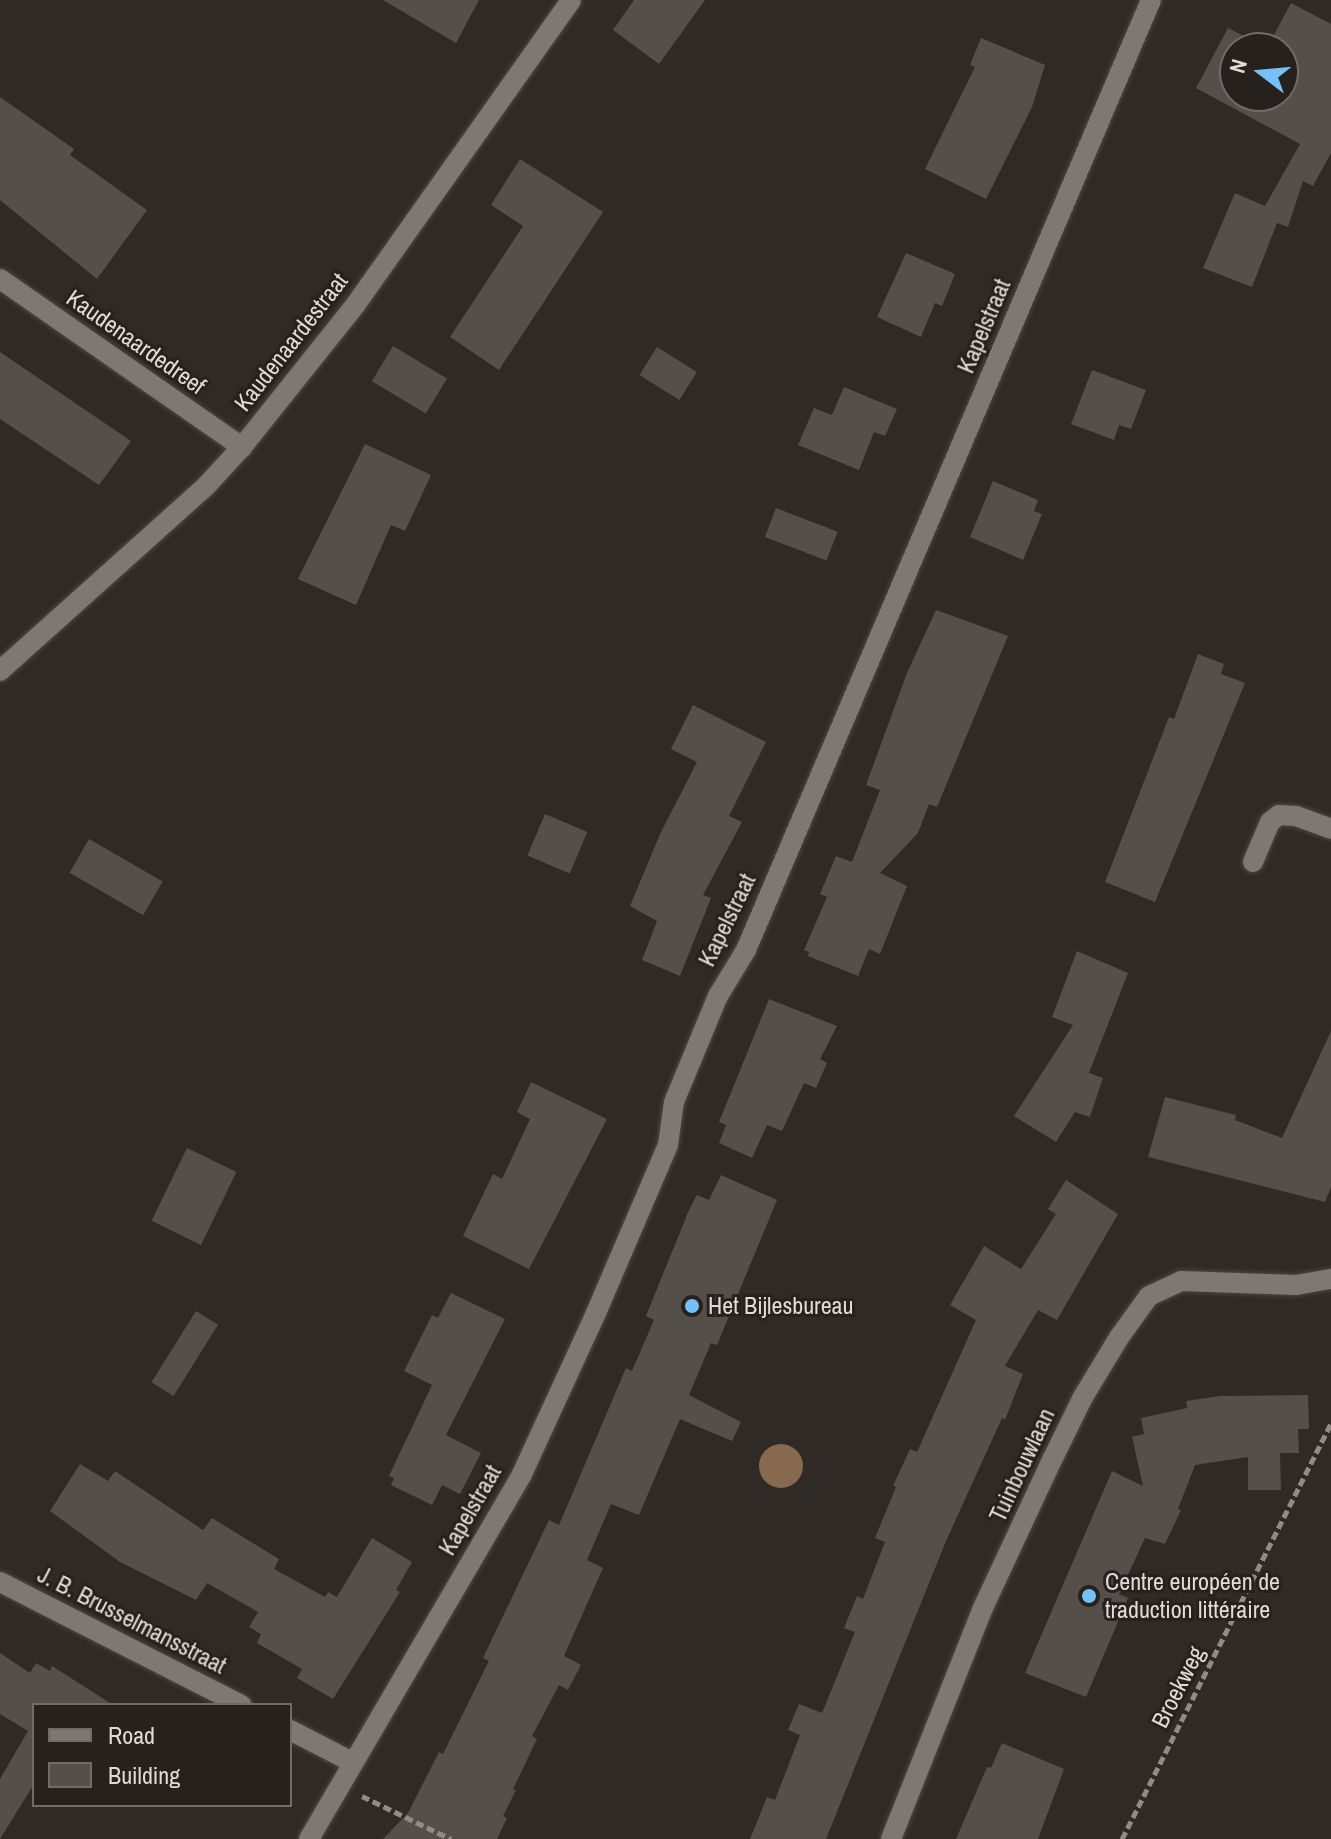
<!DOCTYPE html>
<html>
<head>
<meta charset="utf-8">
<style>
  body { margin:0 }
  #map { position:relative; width:1331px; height:1839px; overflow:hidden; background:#302a26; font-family:"Archivo Narrow",sans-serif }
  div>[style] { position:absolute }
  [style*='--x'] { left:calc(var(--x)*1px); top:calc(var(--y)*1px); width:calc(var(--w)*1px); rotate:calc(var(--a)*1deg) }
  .water>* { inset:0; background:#876950 }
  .round { border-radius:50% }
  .building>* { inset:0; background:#554f4a; transform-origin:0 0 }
  .path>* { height:5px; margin-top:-2.5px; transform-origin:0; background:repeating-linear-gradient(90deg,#908b88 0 8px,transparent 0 12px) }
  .roads { filter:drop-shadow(0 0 2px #4c4744) drop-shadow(0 0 2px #4c4744) }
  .minor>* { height:20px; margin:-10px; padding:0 10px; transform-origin:10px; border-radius:10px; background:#7e7773 }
  .dots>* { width:22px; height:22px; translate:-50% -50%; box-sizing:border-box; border:4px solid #26211d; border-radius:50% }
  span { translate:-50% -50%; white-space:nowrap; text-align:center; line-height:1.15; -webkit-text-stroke:6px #26211d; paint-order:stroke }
  .street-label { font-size:24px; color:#dfdbd9 }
  .poi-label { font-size:24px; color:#dfdbd9 }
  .left { translate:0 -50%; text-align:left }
  .legend { position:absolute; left:32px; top:1703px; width:260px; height:104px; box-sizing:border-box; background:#26211d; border:2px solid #706b68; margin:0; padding:10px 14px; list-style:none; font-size:24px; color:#dfdbd9 }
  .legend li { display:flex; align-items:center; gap:16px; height:40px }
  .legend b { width:40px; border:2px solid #706b68 }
  .north { position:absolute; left:1219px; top:32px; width:80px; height:80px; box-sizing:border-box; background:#26211d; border:2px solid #706b68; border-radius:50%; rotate:286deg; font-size:22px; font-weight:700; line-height:32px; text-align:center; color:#dfdbd9 }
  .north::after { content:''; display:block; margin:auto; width:28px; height:36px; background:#75c0f6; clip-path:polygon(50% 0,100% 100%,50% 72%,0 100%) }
</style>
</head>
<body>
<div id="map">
  <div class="water">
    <i class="round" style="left:759px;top:1444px;width:44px;height:44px"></i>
  </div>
  <div class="building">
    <i style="clip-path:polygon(383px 0,479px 0,456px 43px)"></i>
    <i style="clip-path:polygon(634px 0,705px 0,659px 64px,613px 30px)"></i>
    <i style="clip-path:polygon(1291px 3px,1331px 24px,1331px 153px,1313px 186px,1303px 181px,1288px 227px,1277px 223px,1252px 287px,1203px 268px,1235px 193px,1265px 206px,1300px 144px,1196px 88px,1228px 28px,1267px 48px,1235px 48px,1235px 96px,1283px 96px,1283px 48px,1267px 48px)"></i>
    <i style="clip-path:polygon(981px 38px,1045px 65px,1032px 107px,986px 199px,925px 169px,975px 67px,970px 65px)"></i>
    <i style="clip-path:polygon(0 97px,74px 149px,70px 155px,147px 210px,97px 279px,0 200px)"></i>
    <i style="clip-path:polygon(520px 159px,603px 212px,499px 370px,450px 337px,523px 226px,491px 205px)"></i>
    <i style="clip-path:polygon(906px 253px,955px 274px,942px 306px,935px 303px,921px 337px,877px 317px)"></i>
    <i style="left:393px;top:346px;width:63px;height:41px;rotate:31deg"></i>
    <i style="left:657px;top:347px;width:47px;height:33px;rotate:32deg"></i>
    <i style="clip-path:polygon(0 352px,131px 441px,99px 485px,0 419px)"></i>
    <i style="clip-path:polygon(1092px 370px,1146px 390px,1131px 429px,1119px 425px,1114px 440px,1071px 424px)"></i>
    <i style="clip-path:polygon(844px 387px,897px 409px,885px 436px,874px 432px,859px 470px,798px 445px,814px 408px,832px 415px)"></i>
    <i style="clip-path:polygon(365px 444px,431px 475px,405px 531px,391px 525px,356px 605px,298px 579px)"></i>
    <i style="clip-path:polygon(993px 481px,1038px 500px,1034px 511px,1042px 514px,1023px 560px,970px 537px)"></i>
    <i style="left:776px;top:508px;width:66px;height:31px;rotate:21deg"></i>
    <i style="clip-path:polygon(936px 610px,1008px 636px,937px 807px,929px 804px,918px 833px,880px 873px,907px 886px,880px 954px,869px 949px,858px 976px,808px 956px,809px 952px,804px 950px,827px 897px,820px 894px,836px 856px,852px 862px,880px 790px,866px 785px,907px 673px)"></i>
    <i style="clip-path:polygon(1198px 654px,1224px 664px,1221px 674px,1245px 683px,1155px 902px,1105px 882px,1169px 717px,1174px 719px)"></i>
    <i style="clip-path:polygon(693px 705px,766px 742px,729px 816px,742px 822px,703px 895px,711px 898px,680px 976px,642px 960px,657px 921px,630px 906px,660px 834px,697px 762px,671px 749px)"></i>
    <i style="left:545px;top:814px;width:46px;height:45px;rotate:23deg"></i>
    <i style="left:89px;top:839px;width:85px;height:39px;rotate:30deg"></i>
    <i style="clip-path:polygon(1077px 951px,1128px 973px,1089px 1073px,1103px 1078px,1090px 1117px,1075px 1112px,1056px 1142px,1014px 1116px,1073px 1025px,1052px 1017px)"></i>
    <i style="clip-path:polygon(769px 999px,837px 1026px,820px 1059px,827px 1063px,816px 1088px,804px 1083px,782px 1131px,767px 1125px,752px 1158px,719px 1143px,726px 1125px,719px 1122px)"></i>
    <i style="clip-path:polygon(1331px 1031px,1331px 1187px,1325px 1202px,1148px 1157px,1165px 1097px,1236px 1115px,1235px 1120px,1282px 1138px)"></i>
    <i style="clip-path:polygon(531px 1082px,607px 1119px,529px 1269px,463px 1236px,493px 1174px,502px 1179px,530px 1119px,517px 1112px)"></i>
    <i style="left:187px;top:1148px;width:55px;height:81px;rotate:26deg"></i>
    <i style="clip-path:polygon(721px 1175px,777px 1200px,717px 1345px,711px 1343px,689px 1395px,741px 1422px,732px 1441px,680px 1419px,639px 1515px,611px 1504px,587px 1560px,603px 1568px,564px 1656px,581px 1665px,568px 1690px,559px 1685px,532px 1736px,537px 1739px,513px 1789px,516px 1790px,503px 1816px,507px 1818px,497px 1839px,383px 1839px,408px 1813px,439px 1752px,443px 1754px,489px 1661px,483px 1658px,549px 1520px,559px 1525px,626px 1368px,632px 1371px,654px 1320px,646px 1316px,689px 1210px,697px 1195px,709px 1200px)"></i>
    <i style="clip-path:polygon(1066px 1180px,1118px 1214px,1057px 1320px,1038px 1310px,1005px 1366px,1023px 1374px,1005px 1420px,1002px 1418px,946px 1541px,826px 1839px,750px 1839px,767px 1797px,775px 1800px,800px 1735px,788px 1730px,799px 1704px,822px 1713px,855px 1632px,844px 1628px,857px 1596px,863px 1599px,885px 1542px,875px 1538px,896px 1487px,893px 1486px,910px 1449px,917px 1452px,976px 1320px,950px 1305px,984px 1246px,1021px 1269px,1056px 1214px,1048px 1209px)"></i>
    <i style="clip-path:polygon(451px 1293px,505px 1319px,446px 1435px,481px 1453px,460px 1494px,442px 1485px,432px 1505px,391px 1485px,394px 1478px,389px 1476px,432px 1385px,404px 1371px,432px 1315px,438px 1318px)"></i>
    <i style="left:196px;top:1311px;width:26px;height:84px;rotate:32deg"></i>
    <i style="clip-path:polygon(1308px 1395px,1309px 1429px,1298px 1429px,1299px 1453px,1280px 1453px,1281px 1490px,1248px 1490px,1248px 1457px,1195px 1465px,1178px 1509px,1181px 1510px,1165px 1544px,1145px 1538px,1119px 1594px,1128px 1598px,1086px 1697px,1025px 1673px,1112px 1471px,1143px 1486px,1132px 1437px,1144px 1434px,1141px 1418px,1187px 1408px,1186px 1401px,1220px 1396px)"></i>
    <i style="clip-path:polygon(80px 1464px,108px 1481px,115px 1471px,203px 1530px,212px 1518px,279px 1559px,274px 1569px,325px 1597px,328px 1592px,337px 1597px,372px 1538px,412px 1562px,396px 1590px,400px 1592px,333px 1699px,297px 1678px,302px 1669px,257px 1643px,261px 1634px,249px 1627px,258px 1612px,207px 1583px,196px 1600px,120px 1562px,50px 1511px)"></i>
    <i style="clip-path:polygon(0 1653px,30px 1673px,36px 1663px,50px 1671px,52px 1666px,113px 1705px,34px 1705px,34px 1784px,0 1839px,0 1779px,28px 1731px,0 1714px)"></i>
    <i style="clip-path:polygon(1002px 1743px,1064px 1769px,1038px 1839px,956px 1839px,987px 1767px,991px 1768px)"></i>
  </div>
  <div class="path">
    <i style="--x:362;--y:1796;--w:99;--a:25.8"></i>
    <i style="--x:1122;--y:1839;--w:466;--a:-63.3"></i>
  </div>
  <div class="roads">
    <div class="minor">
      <i style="--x:0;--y:279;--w:295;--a:34.8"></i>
      <i style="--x:0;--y:671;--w:278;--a:-41.9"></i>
      <i style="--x:207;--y:485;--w:52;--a:-47.4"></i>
      <i style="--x:242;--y:447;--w:183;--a:-51.4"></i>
      <i style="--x:356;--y:304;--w:372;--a:-54.7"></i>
      <i style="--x:1253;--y:862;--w:43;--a:-67"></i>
      <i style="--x:1270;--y:822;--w:11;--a:-38"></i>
      <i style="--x:1279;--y:815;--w:17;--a:3"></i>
      <i style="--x:1296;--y:816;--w:37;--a:20"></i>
      <i style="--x:0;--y:1582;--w:271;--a:27"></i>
      <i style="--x:290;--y:1730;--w:70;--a:27.3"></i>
      <i style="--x:309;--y:1839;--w:423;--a:-59.7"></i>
      <i style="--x:522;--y:1474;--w:177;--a:-65.3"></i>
      <i style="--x:596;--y:1313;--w:183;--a:-66.8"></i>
      <i style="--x:668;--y:1145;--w:43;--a:-82.1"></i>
      <i style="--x:674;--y:1102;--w:115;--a:-67.5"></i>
      <i style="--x:718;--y:996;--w:54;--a:-58.7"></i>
      <i style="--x:746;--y:950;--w:1033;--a:-66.91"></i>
      <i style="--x:891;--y:1839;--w:246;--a:-68.3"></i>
      <i style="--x:982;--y:1610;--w:168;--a:-65"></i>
      <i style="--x:1053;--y:1458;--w:68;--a:-63.8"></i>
      <i style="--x:1083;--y:1397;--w:71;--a:-58.8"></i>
      <i style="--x:1120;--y:1336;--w:49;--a:-54.1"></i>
      <i style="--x:1149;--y:1296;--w:35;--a:-25"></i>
      <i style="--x:1181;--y:1281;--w:115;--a:2"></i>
      <i style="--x:1296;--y:1285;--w:36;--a:-10"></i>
    </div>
  </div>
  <div class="dots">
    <i style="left:692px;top:1306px;background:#75c0f6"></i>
    <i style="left:1089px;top:1596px;background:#75c0f6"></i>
  </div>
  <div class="street-label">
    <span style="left:984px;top:326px;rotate:-67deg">Kapelstraat</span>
    <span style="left:136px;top:342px;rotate:35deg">Kaudenaardedreef</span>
    <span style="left:291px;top:342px;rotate:-52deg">Kaudenaardestraat</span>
    <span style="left:727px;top:920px;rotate:-64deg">Kapelstraat</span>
    <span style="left:1022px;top:1465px;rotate:-65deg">Tuinbouwlaan</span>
    <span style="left:470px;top:1510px;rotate:-60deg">Kapelstraat</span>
    <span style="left:132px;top:1620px;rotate:27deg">J. B. Brusselmansstraat</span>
    <span style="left:1178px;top:1687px;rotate:-63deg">Broekweg</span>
  </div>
  <div class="poi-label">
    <span class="left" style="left:708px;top:1306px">Het Bijlesbureau</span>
    <span class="left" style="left:1105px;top:1596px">Centre européen de<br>traduction littéraire</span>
  </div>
  <ul class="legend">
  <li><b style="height:10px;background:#7e7773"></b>Road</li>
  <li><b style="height:22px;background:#554f4a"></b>Building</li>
  </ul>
  <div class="north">N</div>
</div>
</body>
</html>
